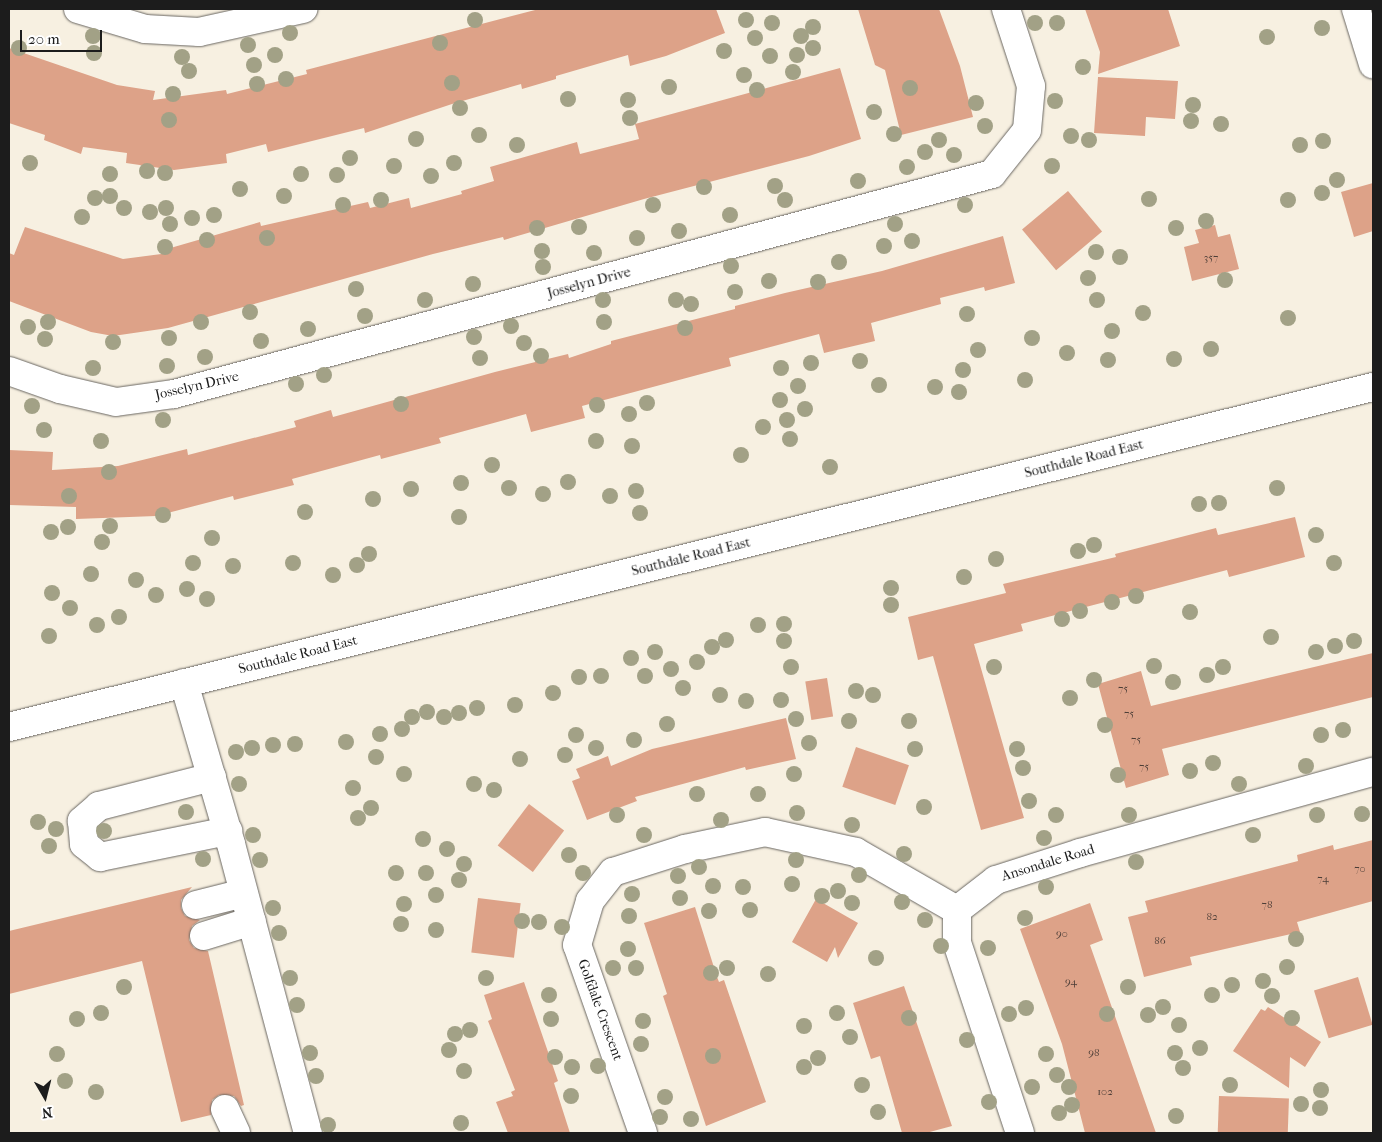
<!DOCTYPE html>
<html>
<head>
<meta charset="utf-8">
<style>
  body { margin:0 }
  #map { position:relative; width:1382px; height:1142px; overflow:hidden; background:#f7f0e1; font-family:"IM FELL French Canon",serif }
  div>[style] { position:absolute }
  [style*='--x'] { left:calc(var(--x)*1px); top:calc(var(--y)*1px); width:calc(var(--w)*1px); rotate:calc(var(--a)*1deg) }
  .building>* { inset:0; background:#dda288; transform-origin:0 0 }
  .roads { filter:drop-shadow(0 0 1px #696661) drop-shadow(0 0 1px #696661) }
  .minor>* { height:28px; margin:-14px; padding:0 14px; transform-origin:14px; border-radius:14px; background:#fff }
  .major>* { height:28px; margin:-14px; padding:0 14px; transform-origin:14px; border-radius:14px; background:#fff }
  .trees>* { width:16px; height:16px; margin:-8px; border-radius:50%; background:#a2a186 }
  span { translate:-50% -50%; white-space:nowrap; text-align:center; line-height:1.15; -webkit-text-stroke:5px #fff; paint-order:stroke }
  .number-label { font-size:11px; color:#4c3e37 }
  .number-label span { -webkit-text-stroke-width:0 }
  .street-label { font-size:14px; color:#1c1c1c }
  .frame { position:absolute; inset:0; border:10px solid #1c1c1c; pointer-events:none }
  .north { position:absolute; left:20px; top:1072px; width:50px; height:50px; -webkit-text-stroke:4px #fff; paint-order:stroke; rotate:172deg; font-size:14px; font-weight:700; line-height:20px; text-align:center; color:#1c1c1c }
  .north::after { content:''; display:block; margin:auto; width:18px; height:22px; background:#1c1c1c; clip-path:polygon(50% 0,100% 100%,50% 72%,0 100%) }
  .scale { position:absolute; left:20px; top:30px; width:82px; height:22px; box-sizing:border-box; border:2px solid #1c1c1c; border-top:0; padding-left:6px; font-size:15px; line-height:18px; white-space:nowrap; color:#1c1c1c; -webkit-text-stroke:4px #fff; paint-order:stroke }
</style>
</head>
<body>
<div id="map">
  <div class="building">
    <i style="clip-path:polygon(539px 9px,716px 9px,725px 33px,666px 56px,630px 66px,628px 55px,556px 76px,556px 79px,522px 89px,521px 84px,452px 104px,365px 133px,364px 128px,268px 152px,266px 144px,226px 154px,227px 163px,174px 170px,126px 163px,127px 153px,83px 147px,81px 154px,44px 140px,45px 135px,9px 123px,9px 48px,117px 85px,155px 91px,153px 100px,226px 90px,227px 94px,307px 74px,306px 70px)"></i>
    <i style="clip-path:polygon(858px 9px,939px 9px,960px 66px,973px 117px,901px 135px,885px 70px,875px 65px)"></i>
    <i style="clip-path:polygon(1085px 9px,1168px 9px,1180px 46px,1098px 74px,1100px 52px)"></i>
    <i style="clip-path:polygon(840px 68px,861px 139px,809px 156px,644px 199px,504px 240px,503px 237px,433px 254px,168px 328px,113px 336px,91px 332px,9px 301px,9px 253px,14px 255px,25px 227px,123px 259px,169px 253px,167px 249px,260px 222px,261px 226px,368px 202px,370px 208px,409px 198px,411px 208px,462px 194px,461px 191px,494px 181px,490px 167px,577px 142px,580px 154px,639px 139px,635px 124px)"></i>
    <i style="clip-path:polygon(1098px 77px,1178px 81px,1175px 119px,1146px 117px,1145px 136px,1094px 133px)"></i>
    <i style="clip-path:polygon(1373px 183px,1373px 231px,1354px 237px,1341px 192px)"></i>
    <i style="left:1068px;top:191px;width:53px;height:60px;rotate:50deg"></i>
    <i style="clip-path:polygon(1215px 225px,1218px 237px,1230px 234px,1239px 269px,1192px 281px,1184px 247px,1199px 243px,1195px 230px)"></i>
    <i style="clip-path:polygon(1003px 236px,1015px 283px,985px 291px,984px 287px,940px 298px,941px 304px,871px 323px,875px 341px,824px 353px,819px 334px,729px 358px,731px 366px,582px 406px,585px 418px,531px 432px,526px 414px,439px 438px,441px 443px,381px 459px,380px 455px,292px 479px,294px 485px,234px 500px,233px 496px,156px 516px,76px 519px,76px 507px,9px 505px,9px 450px,53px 452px,52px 470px,118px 466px,187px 449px,188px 455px,296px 427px,294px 421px,331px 410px,333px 417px,495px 372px,568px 354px,569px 358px,611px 344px,611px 341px,735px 309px,735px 306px,785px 293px,882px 271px)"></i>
    <i style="clip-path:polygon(1295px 517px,1305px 557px,1229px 577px,1227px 570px,1021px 624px,1023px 631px,974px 644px,1024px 818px,981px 830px,933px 656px,918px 660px,908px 617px,1006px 593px,1003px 584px,1116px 557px,1115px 554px,1216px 528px,1218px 535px)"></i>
    <i style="clip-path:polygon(1373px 653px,1373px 697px,1162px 749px,1169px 775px,1126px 788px,1098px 684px,1141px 671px,1151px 706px)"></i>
    <i style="left:827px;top:678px;width:39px;height:22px;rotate:81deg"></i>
    <i style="clip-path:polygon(786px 718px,796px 759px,746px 770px,745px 767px,635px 797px,637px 801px,587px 820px,572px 781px,580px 778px,576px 769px,608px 756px,611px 766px,652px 749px)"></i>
    <i style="left:856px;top:747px;width:56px;height:42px;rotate:19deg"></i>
    <i style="left:529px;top:804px;width:44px;height:52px;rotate:37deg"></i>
    <i style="clip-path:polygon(1373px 840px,1373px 901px,1297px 922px,1300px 932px,1190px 957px,1192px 965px,1144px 977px,1128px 917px,1148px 912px,1145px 901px,1298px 861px,1297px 855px,1333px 845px,1334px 850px)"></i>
    <i style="clip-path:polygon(192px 887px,181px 900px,181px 908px,185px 916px,200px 920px,192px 926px,189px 940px,194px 948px,208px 951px,244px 1105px,241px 1106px,234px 1096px,219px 1095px,212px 1100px,211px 1115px,181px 1122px,142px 961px,9px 994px,9px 931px)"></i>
    <i style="left:478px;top:898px;width:43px;height:55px;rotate:7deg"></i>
    <i style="clip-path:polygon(816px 899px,858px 923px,838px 958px,835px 947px,827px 962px,792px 942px)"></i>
    <i style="clip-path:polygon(1090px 903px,1103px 940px,1090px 945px,1156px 1133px,1085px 1133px,1062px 1044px,1020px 929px)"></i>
    <i style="clip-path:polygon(695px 907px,717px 977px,719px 982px,724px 980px,766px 1102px,706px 1126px,663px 996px,667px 994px,644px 923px)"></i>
    <i style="left:1358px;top:977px;width:50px;height:46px;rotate:73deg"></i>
    <i style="clip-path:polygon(524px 982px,558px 1081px,554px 1083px,570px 1133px,508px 1133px,496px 1102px,513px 1096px,511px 1092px,515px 1090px,488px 1021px,492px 1019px,484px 995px)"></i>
    <i style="clip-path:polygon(904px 986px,952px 1126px,926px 1133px,902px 1133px,880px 1056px,871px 1059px,853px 1003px)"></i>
    <i style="clip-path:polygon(1268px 1007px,1321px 1042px,1305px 1067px,1290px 1057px,1289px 1088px,1233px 1051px,1261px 1009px,1265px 1011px)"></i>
    <i style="left:1219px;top:1096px;width:70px;height:37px;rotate:2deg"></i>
  </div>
  <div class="roads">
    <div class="minor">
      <i style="--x:78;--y:9;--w:70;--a:16.6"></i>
      <i style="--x:145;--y:29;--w:54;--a:3.2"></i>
      <i style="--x:199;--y:32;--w:107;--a:-12.5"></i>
      <i style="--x:1356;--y:9;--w:58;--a:72.8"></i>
      <i style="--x:9;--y:371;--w:54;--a:19.4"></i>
      <i style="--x:60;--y:389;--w:57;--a:13.1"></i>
      <i style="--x:116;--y:402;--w:59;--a:-7.9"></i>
      <i style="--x:174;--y:394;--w:847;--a:-15.05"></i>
      <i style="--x:992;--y:174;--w:56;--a:-51.5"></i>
      <i style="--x:1027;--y:130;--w:44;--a:-84.8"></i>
      <i style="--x:1031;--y:86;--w:81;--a:-108"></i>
      <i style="--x:184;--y:683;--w:168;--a:73.7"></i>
      <i style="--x:231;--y:844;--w:299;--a:75.1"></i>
      <i style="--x:212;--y:777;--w:117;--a:165.6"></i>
      <i style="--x:99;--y:806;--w:23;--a:139"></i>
      <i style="--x:82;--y:821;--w:23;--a:85"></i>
      <i style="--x:84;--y:844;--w:21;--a:39"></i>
      <i style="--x:100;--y:857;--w:131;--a:-11.5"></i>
      <i style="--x:196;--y:905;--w:49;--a:-14"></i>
      <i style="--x:204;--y:936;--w:50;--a:-17.4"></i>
      <i style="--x:225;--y:1109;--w:26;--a:65"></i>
      <i style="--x:643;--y:1133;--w:199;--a:-109.3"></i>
      <i style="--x:577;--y:945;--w:46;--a:-73.5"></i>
      <i style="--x:590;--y:901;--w:37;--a:-52"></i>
      <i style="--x:613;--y:872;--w:76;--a:-17.7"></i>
      <i style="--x:685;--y:849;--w:82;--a:-12"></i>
      <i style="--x:765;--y:832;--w:93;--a:12.4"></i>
      <i style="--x:856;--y:852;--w:116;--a:29.9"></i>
      <i style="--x:1020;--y:1133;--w:200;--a:-108.3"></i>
      <i style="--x:957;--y:943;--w:33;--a:-90"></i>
      <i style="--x:957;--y:910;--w:49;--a:-37.6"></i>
      <i style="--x:996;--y:880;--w:88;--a:-17.8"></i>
      <i style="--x:1080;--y:853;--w:304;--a:-15.5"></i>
    </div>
    <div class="major">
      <i style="--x:9;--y:727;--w:1406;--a:-14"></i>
    </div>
  </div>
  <div class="trees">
    <i style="left:475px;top:20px"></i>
    <i style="left:746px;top:20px"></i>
    <i style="left:772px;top:23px"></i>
    <i style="left:1035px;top:23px"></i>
    <i style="left:1057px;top:23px"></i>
    <i style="left:813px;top:27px"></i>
    <i style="left:1322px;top:28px"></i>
    <i style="left:290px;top:33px"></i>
    <i style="left:93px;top:36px"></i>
    <i style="left:801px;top:36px"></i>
    <i style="left:1267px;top:37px"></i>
    <i style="left:755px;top:38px"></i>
    <i style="left:440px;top:43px"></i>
    <i style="left:248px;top:45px"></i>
    <i style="left:19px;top:48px"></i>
    <i style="left:813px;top:48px"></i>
    <i style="left:724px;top:51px"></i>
    <i style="left:94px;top:53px"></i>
    <i style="left:275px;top:55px"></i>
    <i style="left:797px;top:55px"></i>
    <i style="left:770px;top:56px"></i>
    <i style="left:182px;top:57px"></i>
    <i style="left:254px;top:65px"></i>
    <i style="left:1083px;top:67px"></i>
    <i style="left:189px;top:71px"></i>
    <i style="left:793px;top:72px"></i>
    <i style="left:744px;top:75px"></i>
    <i style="left:286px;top:79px"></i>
    <i style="left:452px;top:83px"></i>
    <i style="left:257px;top:84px"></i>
    <i style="left:669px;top:87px"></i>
    <i style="left:910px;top:88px"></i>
    <i style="left:757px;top:90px"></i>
    <i style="left:173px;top:94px"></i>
    <i style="left:568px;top:99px"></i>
    <i style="left:628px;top:100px"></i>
    <i style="left:1055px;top:101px"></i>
    <i style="left:976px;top:103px"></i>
    <i style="left:1193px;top:105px"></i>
    <i style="left:460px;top:108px"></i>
    <i style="left:874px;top:112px"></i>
    <i style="left:630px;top:118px"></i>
    <i style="left:169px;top:120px"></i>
    <i style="left:1191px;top:121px"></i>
    <i style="left:1221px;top:124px"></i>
    <i style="left:985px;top:126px"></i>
    <i style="left:894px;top:134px"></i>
    <i style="left:479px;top:135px"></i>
    <i style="left:1071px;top:136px"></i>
    <i style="left:416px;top:139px"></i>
    <i style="left:939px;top:140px"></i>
    <i style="left:1089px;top:140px"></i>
    <i style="left:1323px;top:141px"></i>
    <i style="left:517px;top:145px"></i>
    <i style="left:1300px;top:145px"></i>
    <i style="left:925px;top:152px"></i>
    <i style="left:954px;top:155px"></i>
    <i style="left:350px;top:158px"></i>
    <i style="left:30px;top:163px"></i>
    <i style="left:454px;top:163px"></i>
    <i style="left:394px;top:166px"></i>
    <i style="left:1052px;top:166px"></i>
    <i style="left:907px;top:167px"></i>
    <i style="left:147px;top:171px"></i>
    <i style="left:165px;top:173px"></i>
    <i style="left:110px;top:174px"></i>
    <i style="left:301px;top:174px"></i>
    <i style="left:337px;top:175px"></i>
    <i style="left:431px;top:176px"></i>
    <i style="left:1337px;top:180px"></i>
    <i style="left:858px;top:181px"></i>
    <i style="left:775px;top:186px"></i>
    <i style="left:704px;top:187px"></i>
    <i style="left:240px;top:189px"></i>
    <i style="left:1322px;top:193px"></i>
    <i style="left:110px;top:196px"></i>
    <i style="left:284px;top:196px"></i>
    <i style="left:95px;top:198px"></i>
    <i style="left:1149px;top:199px"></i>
    <i style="left:381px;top:200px"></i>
    <i style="left:785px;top:200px"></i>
    <i style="left:1288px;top:200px"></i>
    <i style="left:343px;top:205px"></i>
    <i style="left:653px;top:205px"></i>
    <i style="left:965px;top:205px"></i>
    <i style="left:124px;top:208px"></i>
    <i style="left:166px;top:208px"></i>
    <i style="left:150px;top:212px"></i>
    <i style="left:214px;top:215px"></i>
    <i style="left:730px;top:215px"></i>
    <i style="left:82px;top:217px"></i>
    <i style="left:192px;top:218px"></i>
    <i style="left:1206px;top:221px"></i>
    <i style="left:170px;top:224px"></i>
    <i style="left:895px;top:224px"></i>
    <i style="left:579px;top:227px"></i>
    <i style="left:537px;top:228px"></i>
    <i style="left:1176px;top:228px"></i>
    <i style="left:679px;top:231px"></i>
    <i style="left:267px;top:238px"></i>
    <i style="left:637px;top:238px"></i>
    <i style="left:207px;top:240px"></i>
    <i style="left:912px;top:241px"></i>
    <i style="left:884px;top:246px"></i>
    <i style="left:165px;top:247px"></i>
    <i style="left:542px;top:251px"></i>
    <i style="left:1096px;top:252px"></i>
    <i style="left:594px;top:253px"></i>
    <i style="left:1120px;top:257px"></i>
    <i style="left:839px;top:262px"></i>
    <i style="left:731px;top:266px"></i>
    <i style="left:543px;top:267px"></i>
    <i style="left:1088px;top:278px"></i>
    <i style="left:1225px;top:280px"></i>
    <i style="left:769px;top:281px"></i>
    <i style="left:818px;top:282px"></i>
    <i style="left:473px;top:284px"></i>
    <i style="left:356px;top:289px"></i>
    <i style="left:735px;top:292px"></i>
    <i style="left:425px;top:300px"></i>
    <i style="left:603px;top:300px"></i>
    <i style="left:676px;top:300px"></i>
    <i style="left:1097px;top:300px"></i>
    <i style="left:691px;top:304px"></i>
    <i style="left:250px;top:312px"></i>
    <i style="left:1143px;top:313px"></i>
    <i style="left:967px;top:314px"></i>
    <i style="left:365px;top:316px"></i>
    <i style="left:1288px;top:318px"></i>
    <i style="left:48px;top:322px"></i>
    <i style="left:201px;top:322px"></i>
    <i style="left:604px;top:322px"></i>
    <i style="left:511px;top:326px"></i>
    <i style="left:28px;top:327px"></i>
    <i style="left:685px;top:328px"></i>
    <i style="left:308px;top:329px"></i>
    <i style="left:1112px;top:331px"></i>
    <i style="left:474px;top:337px"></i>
    <i style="left:169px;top:338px"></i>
    <i style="left:1032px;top:338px"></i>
    <i style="left:45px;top:339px"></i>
    <i style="left:261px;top:341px"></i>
    <i style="left:113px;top:342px"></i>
    <i style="left:524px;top:343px"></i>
    <i style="left:1211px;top:349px"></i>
    <i style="left:978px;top:350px"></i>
    <i style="left:1067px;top:353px"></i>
    <i style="left:541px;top:356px"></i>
    <i style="left:205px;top:357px"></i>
    <i style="left:480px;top:358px"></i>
    <i style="left:1174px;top:359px"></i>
    <i style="left:1108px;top:360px"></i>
    <i style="left:860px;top:361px"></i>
    <i style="left:811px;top:363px"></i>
    <i style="left:167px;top:366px"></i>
    <i style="left:93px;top:368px"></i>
    <i style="left:781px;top:368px"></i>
    <i style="left:963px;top:370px"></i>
    <i style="left:324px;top:375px"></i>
    <i style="left:1025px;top:380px"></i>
    <i style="left:296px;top:384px"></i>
    <i style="left:879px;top:385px"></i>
    <i style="left:798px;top:386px"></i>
    <i style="left:935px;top:387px"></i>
    <i style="left:959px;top:392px"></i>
    <i style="left:780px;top:400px"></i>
    <i style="left:647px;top:403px"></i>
    <i style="left:401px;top:404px"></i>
    <i style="left:597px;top:405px"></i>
    <i style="left:32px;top:406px"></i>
    <i style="left:805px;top:409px"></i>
    <i style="left:629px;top:414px"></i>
    <i style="left:163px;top:420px"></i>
    <i style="left:787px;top:420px"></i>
    <i style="left:763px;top:427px"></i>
    <i style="left:44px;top:430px"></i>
    <i style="left:790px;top:439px"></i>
    <i style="left:101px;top:441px"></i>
    <i style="left:596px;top:441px"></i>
    <i style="left:632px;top:446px"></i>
    <i style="left:741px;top:455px"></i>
    <i style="left:492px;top:465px"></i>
    <i style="left:830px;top:467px"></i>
    <i style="left:109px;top:472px"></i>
    <i style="left:568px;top:482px"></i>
    <i style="left:461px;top:483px"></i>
    <i style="left:509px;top:488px"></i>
    <i style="left:1277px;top:488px"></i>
    <i style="left:411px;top:489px"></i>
    <i style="left:636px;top:491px"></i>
    <i style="left:543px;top:494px"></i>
    <i style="left:69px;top:496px"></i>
    <i style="left:610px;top:496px"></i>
    <i style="left:373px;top:499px"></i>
    <i style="left:1219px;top:503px"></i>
    <i style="left:1199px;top:504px"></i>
    <i style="left:305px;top:512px"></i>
    <i style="left:640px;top:513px"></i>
    <i style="left:163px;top:515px"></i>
    <i style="left:459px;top:517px"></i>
    <i style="left:110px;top:526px"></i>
    <i style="left:68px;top:527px"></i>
    <i style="left:51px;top:532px"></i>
    <i style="left:1316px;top:535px"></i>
    <i style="left:212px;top:538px"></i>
    <i style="left:102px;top:542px"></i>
    <i style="left:1094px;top:545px"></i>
    <i style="left:1078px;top:551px"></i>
    <i style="left:369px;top:554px"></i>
    <i style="left:996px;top:559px"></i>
    <i style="left:193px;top:563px"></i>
    <i style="left:293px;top:563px"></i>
    <i style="left:1334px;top:563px"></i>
    <i style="left:357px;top:565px"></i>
    <i style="left:233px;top:566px"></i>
    <i style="left:91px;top:574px"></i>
    <i style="left:333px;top:575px"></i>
    <i style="left:964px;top:577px"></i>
    <i style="left:136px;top:580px"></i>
    <i style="left:891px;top:588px"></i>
    <i style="left:187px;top:589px"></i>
    <i style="left:52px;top:593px"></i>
    <i style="left:156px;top:595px"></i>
    <i style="left:1136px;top:596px"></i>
    <i style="left:207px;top:599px"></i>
    <i style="left:1112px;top:602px"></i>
    <i style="left:891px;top:605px"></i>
    <i style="left:70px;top:608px"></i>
    <i style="left:1080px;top:611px"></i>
    <i style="left:1190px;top:612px"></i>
    <i style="left:119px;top:617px"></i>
    <i style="left:1062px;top:619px"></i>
    <i style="left:784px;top:624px"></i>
    <i style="left:97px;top:625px"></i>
    <i style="left:758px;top:625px"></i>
    <i style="left:49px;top:636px"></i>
    <i style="left:1271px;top:637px"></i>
    <i style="left:726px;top:640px"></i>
    <i style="left:784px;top:641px"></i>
    <i style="left:1354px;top:641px"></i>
    <i style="left:1335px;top:646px"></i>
    <i style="left:712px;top:647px"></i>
    <i style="left:655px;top:652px"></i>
    <i style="left:1316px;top:652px"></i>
    <i style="left:631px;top:658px"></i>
    <i style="left:697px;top:662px"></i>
    <i style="left:1154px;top:666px"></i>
    <i style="left:791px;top:667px"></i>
    <i style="left:994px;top:667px"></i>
    <i style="left:1223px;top:667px"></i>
    <i style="left:671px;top:669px"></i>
    <i style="left:1207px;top:675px"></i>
    <i style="left:601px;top:676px"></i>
    <i style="left:645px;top:676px"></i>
    <i style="left:579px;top:677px"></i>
    <i style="left:1094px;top:680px"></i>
    <i style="left:1173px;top:682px"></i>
    <i style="left:683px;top:688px"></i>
    <i style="left:856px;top:691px"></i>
    <i style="left:553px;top:693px"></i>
    <i style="left:720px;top:695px"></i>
    <i style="left:873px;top:695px"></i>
    <i style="left:1070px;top:698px"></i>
    <i style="left:781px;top:700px"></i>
    <i style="left:746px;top:701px"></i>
    <i style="left:515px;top:705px"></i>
    <i style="left:477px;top:708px"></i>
    <i style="left:427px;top:712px"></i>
    <i style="left:459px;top:713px"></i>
    <i style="left:412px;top:717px"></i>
    <i style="left:444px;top:717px"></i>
    <i style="left:796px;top:719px"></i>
    <i style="left:849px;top:721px"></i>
    <i style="left:909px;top:721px"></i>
    <i style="left:667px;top:724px"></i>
    <i style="left:1105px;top:725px"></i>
    <i style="left:402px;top:729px"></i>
    <i style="left:1343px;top:730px"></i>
    <i style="left:380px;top:734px"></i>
    <i style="left:576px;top:735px"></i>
    <i style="left:1321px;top:735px"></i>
    <i style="left:634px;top:740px"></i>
    <i style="left:346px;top:742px"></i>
    <i style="left:809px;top:743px"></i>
    <i style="left:295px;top:744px"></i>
    <i style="left:273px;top:745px"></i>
    <i style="left:252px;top:748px"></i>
    <i style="left:596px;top:748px"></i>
    <i style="left:915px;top:749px"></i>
    <i style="left:1017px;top:749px"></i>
    <i style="left:236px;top:752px"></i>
    <i style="left:565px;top:755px"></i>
    <i style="left:376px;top:757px"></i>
    <i style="left:520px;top:759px"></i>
    <i style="left:1213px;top:763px"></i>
    <i style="left:1306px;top:766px"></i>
    <i style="left:1023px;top:768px"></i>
    <i style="left:1190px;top:771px"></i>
    <i style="left:404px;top:774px"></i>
    <i style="left:794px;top:774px"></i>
    <i style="left:1118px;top:775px"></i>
    <i style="left:239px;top:784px"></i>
    <i style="left:474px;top:784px"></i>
    <i style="left:1239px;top:784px"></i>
    <i style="left:353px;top:788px"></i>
    <i style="left:494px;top:790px"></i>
    <i style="left:697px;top:794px"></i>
    <i style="left:758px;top:794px"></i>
    <i style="left:1029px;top:801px"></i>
    <i style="left:924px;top:807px"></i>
    <i style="left:371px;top:808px"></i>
    <i style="left:186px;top:812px"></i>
    <i style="left:797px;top:813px"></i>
    <i style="left:1362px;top:814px"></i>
    <i style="left:617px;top:815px"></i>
    <i style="left:1056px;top:815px"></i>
    <i style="left:1129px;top:815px"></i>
    <i style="left:1317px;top:815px"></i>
    <i style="left:358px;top:818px"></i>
    <i style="left:721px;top:820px"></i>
    <i style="left:38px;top:822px"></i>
    <i style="left:852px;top:825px"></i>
    <i style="left:56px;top:829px"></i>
    <i style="left:104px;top:831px"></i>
    <i style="left:253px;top:835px"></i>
    <i style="left:644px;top:835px"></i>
    <i style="left:1253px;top:835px"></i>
    <i style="left:1044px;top:838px"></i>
    <i style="left:423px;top:839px"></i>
    <i style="left:49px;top:846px"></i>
    <i style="left:447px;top:849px"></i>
    <i style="left:904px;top:854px"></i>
    <i style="left:569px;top:855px"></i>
    <i style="left:203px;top:859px"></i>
    <i style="left:260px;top:860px"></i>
    <i style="left:796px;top:860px"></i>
    <i style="left:1136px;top:862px"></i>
    <i style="left:464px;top:864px"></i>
    <i style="left:699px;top:867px"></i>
    <i style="left:396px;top:873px"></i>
    <i style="left:426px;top:873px"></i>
    <i style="left:583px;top:873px"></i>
    <i style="left:859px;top:875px"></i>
    <i style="left:678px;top:876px"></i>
    <i style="left:459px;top:880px"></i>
    <i style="left:792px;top:884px"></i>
    <i style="left:713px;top:886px"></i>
    <i style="left:743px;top:887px"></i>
    <i style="left:1046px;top:887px"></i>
    <i style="left:838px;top:891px"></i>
    <i style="left:632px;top:894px"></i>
    <i style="left:436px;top:895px"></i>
    <i style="left:822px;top:896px"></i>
    <i style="left:680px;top:898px"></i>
    <i style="left:902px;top:902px"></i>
    <i style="left:852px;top:903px"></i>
    <i style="left:404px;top:904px"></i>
    <i style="left:273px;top:908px"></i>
    <i style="left:750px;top:910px"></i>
    <i style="left:709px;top:911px"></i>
    <i style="left:629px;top:916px"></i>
    <i style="left:1025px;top:918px"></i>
    <i style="left:925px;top:920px"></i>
    <i style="left:522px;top:921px"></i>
    <i style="left:539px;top:922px"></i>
    <i style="left:401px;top:924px"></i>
    <i style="left:562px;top:927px"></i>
    <i style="left:436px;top:930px"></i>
    <i style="left:279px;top:933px"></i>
    <i style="left:1296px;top:939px"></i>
    <i style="left:941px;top:946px"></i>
    <i style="left:988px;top:948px"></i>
    <i style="left:628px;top:949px"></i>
    <i style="left:876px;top:958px"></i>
    <i style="left:1287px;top:967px"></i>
    <i style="left:613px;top:968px"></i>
    <i style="left:636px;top:968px"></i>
    <i style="left:727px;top:968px"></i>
    <i style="left:711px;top:973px"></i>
    <i style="left:768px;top:974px"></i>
    <i style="left:290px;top:978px"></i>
    <i style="left:486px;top:978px"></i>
    <i style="left:1263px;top:981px"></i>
    <i style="left:1232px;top:985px"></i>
    <i style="left:124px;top:987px"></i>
    <i style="left:1128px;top:987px"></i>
    <i style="left:549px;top:995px"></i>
    <i style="left:1212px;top:995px"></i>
    <i style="left:1272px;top:996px"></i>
    <i style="left:297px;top:1005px"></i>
    <i style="left:1163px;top:1007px"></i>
    <i style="left:1026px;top:1008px"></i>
    <i style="left:101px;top:1013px"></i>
    <i style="left:837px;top:1013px"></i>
    <i style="left:1009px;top:1014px"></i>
    <i style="left:1107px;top:1014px"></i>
    <i style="left:1148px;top:1015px"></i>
    <i style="left:909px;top:1018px"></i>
    <i style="left:1292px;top:1018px"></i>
    <i style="left:77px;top:1019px"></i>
    <i style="left:551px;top:1019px"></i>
    <i style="left:643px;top:1021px"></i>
    <i style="left:1179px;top:1025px"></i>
    <i style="left:804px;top:1026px"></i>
    <i style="left:470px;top:1030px"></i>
    <i style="left:455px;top:1034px"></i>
    <i style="left:850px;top:1037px"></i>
    <i style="left:967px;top:1040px"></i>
    <i style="left:641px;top:1044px"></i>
    <i style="left:1200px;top:1048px"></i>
    <i style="left:449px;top:1050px"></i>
    <i style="left:310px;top:1053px"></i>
    <i style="left:1175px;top:1053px"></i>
    <i style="left:57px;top:1054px"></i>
    <i style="left:1046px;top:1054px"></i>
    <i style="left:713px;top:1056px"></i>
    <i style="left:555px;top:1057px"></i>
    <i style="left:818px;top:1058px"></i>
    <i style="left:598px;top:1066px"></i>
    <i style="left:572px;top:1067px"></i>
    <i style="left:804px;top:1067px"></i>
    <i style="left:1183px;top:1068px"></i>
    <i style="left:464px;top:1071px"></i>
    <i style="left:1057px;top:1075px"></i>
    <i style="left:316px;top:1076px"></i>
    <i style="left:65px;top:1081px"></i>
    <i style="left:862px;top:1085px"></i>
    <i style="left:1230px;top:1085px"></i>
    <i style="left:1032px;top:1087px"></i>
    <i style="left:1069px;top:1087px"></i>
    <i style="left:1321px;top:1090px"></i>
    <i style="left:96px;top:1092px"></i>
    <i style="left:571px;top:1096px"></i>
    <i style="left:665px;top:1097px"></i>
    <i style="left:989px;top:1102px"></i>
    <i style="left:1301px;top:1104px"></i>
    <i style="left:1072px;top:1105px"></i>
    <i style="left:1320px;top:1108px"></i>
    <i style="left:878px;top:1112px"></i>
    <i style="left:1059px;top:1113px"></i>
    <i style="left:1176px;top:1116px"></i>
    <i style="left:660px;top:1117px"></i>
    <i style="left:691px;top:1119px"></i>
    <i style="left:461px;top:1123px"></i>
    <i style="left:328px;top:1125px"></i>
  </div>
  <div class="number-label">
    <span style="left:1211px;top:258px">357</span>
    <span style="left:1123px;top:689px">75</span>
    <span style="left:1129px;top:714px">75</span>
    <span style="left:1136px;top:740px">75</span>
    <span style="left:1144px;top:767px">75</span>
    <span style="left:1360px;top:869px">70</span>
    <span style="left:1323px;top:879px">74</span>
    <span style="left:1267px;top:905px">78</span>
    <span style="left:1212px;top:917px">82</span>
    <span style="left:1062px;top:934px">90</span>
    <span style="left:1160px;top:941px">86</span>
    <span style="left:1071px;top:982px">94</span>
    <span style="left:1094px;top:1053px">98</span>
    <span style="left:1105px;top:1092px">102</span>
  </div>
  <div class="street-label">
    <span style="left:589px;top:283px;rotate:-15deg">Josselyn Drive</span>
    <span style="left:197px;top:386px;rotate:-13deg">Josselyn Drive</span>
    <span style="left:1084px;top:459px;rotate:-14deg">Southdale Road East</span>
    <span style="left:691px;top:557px;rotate:-14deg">Southdale Road East</span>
    <span style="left:298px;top:655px;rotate:-14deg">Southdale Road East</span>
    <span style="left:1048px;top:863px;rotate:-17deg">Ansondale Road</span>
    <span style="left:600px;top:1010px;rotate:70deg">Golfdale Crescent</span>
  </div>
  <div class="frame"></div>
  <div class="north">N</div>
  <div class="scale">20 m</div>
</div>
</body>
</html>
